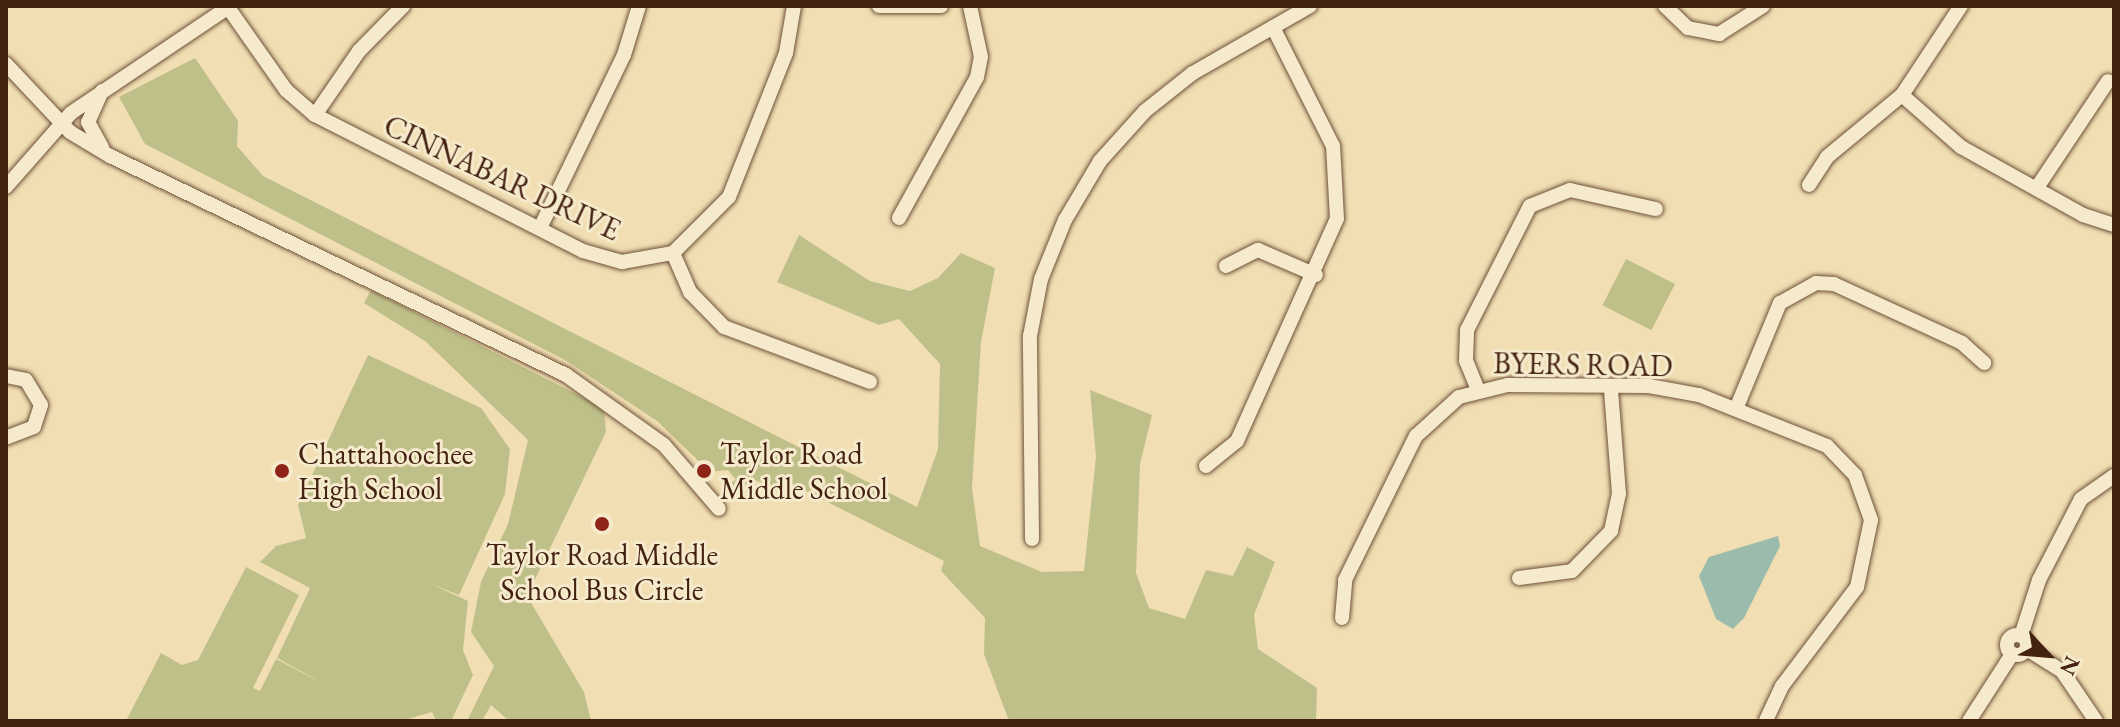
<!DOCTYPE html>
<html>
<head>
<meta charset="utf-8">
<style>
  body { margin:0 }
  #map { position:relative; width:2120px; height:727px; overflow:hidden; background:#f1deb2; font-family:"EB Garamond",serif }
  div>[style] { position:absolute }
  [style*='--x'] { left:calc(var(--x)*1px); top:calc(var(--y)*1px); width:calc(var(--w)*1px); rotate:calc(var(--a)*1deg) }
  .green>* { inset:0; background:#bfc089; transform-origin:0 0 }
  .water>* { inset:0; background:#9bbcac }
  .roads { filter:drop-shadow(0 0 2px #6f513a) drop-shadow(0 0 2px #6f513a) }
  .minor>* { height:14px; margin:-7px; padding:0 7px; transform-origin:7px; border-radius:7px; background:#f6eacd }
  .minor>.ring { margin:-7px; padding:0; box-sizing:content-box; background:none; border:14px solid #f6eacd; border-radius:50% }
  .dots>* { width:22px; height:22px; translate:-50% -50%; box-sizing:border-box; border:4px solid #f6eacd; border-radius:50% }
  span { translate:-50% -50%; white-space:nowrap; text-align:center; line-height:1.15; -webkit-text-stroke:6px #f6eacd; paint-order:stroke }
  .street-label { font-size:30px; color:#442212 }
  .poi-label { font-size:30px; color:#442212 }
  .left { translate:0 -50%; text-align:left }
  .frame { position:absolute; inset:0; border:8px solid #442212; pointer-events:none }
  .north { position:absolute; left:2008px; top:615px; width:80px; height:80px; -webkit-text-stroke:6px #f6eacd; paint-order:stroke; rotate:116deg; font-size:22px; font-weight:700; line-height:32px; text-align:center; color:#442212 }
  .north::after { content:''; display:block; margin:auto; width:28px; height:36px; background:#442212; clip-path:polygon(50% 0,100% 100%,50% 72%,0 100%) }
</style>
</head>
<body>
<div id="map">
  <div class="green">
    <i style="clip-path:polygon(195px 58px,238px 121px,237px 146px,263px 176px,917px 507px,938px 449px,940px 364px,899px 319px,879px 325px,777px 282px,799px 235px,870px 281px,910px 291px,938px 278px,961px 253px,995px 268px,981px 342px,972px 488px,980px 546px,1042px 572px,1084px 571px,1096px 457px,1090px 390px,1152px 415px,1140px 464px,1136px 573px,1149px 608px,1185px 619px,1206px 570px,1233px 576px,1247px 547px,1275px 562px,1254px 615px,1258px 649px,1317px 688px,1316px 721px,1009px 721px,984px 654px,985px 618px,941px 571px,944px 561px,786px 481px,781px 489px,754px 480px,732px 494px,723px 487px,736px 480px,728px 470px,710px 472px,657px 421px,565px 360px,145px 144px,119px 97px)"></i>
    <i style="left:1626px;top:259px;width:55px;height:52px;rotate:27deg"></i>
    <i style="clip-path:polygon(371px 290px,604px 408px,606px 432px,527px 596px,584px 692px,591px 721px,509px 721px,491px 705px,482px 721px,467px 721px,494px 666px,471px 632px,481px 582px,508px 524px,528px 440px,425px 341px,364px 303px)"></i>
    <i style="clip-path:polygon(368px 355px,481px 408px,510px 449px,505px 494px,459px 595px,431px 584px,468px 601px,463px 650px,473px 675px,451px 721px,436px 721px,432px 712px,401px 721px,126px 721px,161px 653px,182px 665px,198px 660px,246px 567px,299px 595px,253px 688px,260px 691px,276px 659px,326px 685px,277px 658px,310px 588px,260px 562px,276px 546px,306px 538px,298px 505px)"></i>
  </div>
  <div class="water">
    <i style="clip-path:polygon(1778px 536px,1780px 546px,1744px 618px,1733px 629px,1716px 619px,1699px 576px,1709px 557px)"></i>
  </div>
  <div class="roads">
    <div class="minor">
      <i style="--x:227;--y:6;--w:103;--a:54.9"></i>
      <i style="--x:286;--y:90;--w:38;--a:41"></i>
      <i style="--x:315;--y:115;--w:301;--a:26.9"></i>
      <i style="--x:583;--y:251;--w:41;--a:15.8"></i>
      <i style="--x:622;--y:262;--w:52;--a:-10"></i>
      <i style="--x:673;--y:253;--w:79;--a:-45"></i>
      <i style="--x:729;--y:197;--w:155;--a:-68.4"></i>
      <i style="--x:786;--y:53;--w:48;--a:-80.3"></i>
      <i style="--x:879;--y:6;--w:62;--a:0"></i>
      <i style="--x:1665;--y:6;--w:32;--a:44"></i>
      <i style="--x:1688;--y:28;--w:32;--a:11"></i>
      <i style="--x:1719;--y:34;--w:52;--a:-32.5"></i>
      <i style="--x:6;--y:64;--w:93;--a:46.7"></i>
      <i style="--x:70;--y:132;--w:47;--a:31"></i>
      <i style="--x:110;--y:156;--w:506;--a:25.65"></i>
      <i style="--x:566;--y:375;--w:120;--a:35.5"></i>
      <i style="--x:664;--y:445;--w:84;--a:49.3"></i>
      <i style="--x:102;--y:91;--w:34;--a:114"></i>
      <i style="--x:88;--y:122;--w:29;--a:61"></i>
      <i style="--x:1902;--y:95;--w:79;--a:41.4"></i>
      <i style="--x:1961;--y:147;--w:140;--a:29.1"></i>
      <i style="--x:2083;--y:215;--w:33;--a:18"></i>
      <i style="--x:315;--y:115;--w:78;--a:-55.5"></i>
      <i style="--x:359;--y:51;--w:63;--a:-45.6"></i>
      <i style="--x:1809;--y:185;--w:33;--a:-57"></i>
      <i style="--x:1827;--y:157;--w:97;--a:-39.6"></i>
      <i style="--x:1902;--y:95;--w:107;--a:-56.5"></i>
      <i style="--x:2038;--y:186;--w:126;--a:-56.3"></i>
      <i style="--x:6;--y:187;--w:98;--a:-48.7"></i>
      <i style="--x:71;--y:113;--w:192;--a:-33.9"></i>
      <i style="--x:899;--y:218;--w:161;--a:-61"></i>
      <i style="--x:977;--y:77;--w:20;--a:-79"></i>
      <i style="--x:981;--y:57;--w:52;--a:-102.2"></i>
      <i style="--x:540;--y:228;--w:192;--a:-64.1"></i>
      <i style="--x:624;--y:55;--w:51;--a:-73"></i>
      <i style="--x:673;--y:253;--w:43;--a:66.4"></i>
      <i style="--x:690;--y:292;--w:49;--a:45.8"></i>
      <i style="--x:724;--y:327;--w:156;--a:20.6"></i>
      <i style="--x:1226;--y:266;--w:36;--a:-27"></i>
      <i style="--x:1258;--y:250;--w:63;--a:23.3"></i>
      <i style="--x:6;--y:376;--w:20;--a:11"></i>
      <i style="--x:26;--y:380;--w:29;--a:59"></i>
      <i style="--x:41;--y:405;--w:23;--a:108"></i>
      <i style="--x:34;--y:427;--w:30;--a:159"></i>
      <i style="--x:1478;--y:390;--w:31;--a:-112"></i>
      <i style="--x:1466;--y:361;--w:31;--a:-88"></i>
      <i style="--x:1467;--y:330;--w:139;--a:-63.1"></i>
      <i style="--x:1530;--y:206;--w:43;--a:-21.8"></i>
      <i style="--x:1570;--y:190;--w:88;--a:12.5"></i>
      <i style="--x:1736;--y:409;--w:115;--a:-67.5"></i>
      <i style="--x:1780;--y:303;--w:41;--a:-29.1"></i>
      <i style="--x:1816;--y:283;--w:18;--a:3"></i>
      <i style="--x:1834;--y:284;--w:141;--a:24.7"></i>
      <i style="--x:1962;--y:343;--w:30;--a:42"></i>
      <i style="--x:1206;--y:466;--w:40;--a:-39"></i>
      <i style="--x:1237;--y:441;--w:243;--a:-65.8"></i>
      <i style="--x:1337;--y:219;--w:73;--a:-93.1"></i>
      <i style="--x:1333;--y:146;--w:133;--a:-116.8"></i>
      <i style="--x:1032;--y:539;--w:203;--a:-90.6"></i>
      <i style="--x:1030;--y:336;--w:58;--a:-79.1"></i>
      <i style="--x:1041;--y:279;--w:64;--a:-67.9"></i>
      <i style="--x:1065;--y:220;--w:69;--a:-59.3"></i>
      <i style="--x:1100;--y:161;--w:67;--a:-48"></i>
      <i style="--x:1145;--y:111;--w:61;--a:-38.4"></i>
      <i style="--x:1193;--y:73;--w:135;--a:-29.8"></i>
      <i style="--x:1519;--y:578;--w:53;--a:-7.5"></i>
      <i style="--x:1572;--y:571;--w:56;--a:-45.7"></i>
      <i style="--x:1611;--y:531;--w:38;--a:-78"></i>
      <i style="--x:1619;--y:494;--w:105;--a:-94.4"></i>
      <i style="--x:1342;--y:618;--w:38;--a:-85"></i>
      <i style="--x:1345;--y:580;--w:161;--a:-63.8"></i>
      <i style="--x:1416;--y:436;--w:58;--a:-42.2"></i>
      <i style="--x:1459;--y:397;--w:50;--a:-13.8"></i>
      <i style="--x:1508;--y:385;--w:141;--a:0.4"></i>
      <i style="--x:1649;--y:386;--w:51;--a:10.2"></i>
      <i style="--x:1699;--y:395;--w:138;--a:21.7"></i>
      <i style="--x:1827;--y:446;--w:40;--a:46"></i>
      <i style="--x:1855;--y:475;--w:48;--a:70.4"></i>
      <i style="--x:1871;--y:520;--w:68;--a:101.8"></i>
      <i style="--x:1857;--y:587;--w:124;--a:127.1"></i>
      <i style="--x:1782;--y:686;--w:38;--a:115"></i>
      <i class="ring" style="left:2007px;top:635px;width:6px;height:6px"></i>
      <i style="--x:2021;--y:636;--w:59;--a:-72.2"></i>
      <i style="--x:2039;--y:580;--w:91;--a:-62.6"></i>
      <i style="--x:2081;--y:499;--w:40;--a:-34.9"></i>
      <i style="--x:2027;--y:649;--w:41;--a:32.2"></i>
      <i style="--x:2062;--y:671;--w:60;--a:55.8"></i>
      <i style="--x:1969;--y:721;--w:80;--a:-57.3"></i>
    </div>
  </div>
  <div class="dots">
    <i style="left:282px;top:471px;background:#8f2418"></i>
    <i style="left:704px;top:471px;background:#8f2418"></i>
    <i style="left:602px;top:524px;background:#8f2418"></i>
  </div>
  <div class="street-label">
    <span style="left:502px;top:178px;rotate:25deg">CINNABAR DRIVE</span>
    <span style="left:1583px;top:365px;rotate:1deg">BYERS ROAD</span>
  </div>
  <div class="poi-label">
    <span class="left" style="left:298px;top:471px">Chattahoochee<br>High School</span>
    <span class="left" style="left:720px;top:471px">Taylor Road<br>Middle School</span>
    <span style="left:602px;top:572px">Taylor Road Middle<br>School Bus Circle</span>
  </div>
  <div class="frame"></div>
  <div class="north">N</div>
</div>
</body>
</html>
